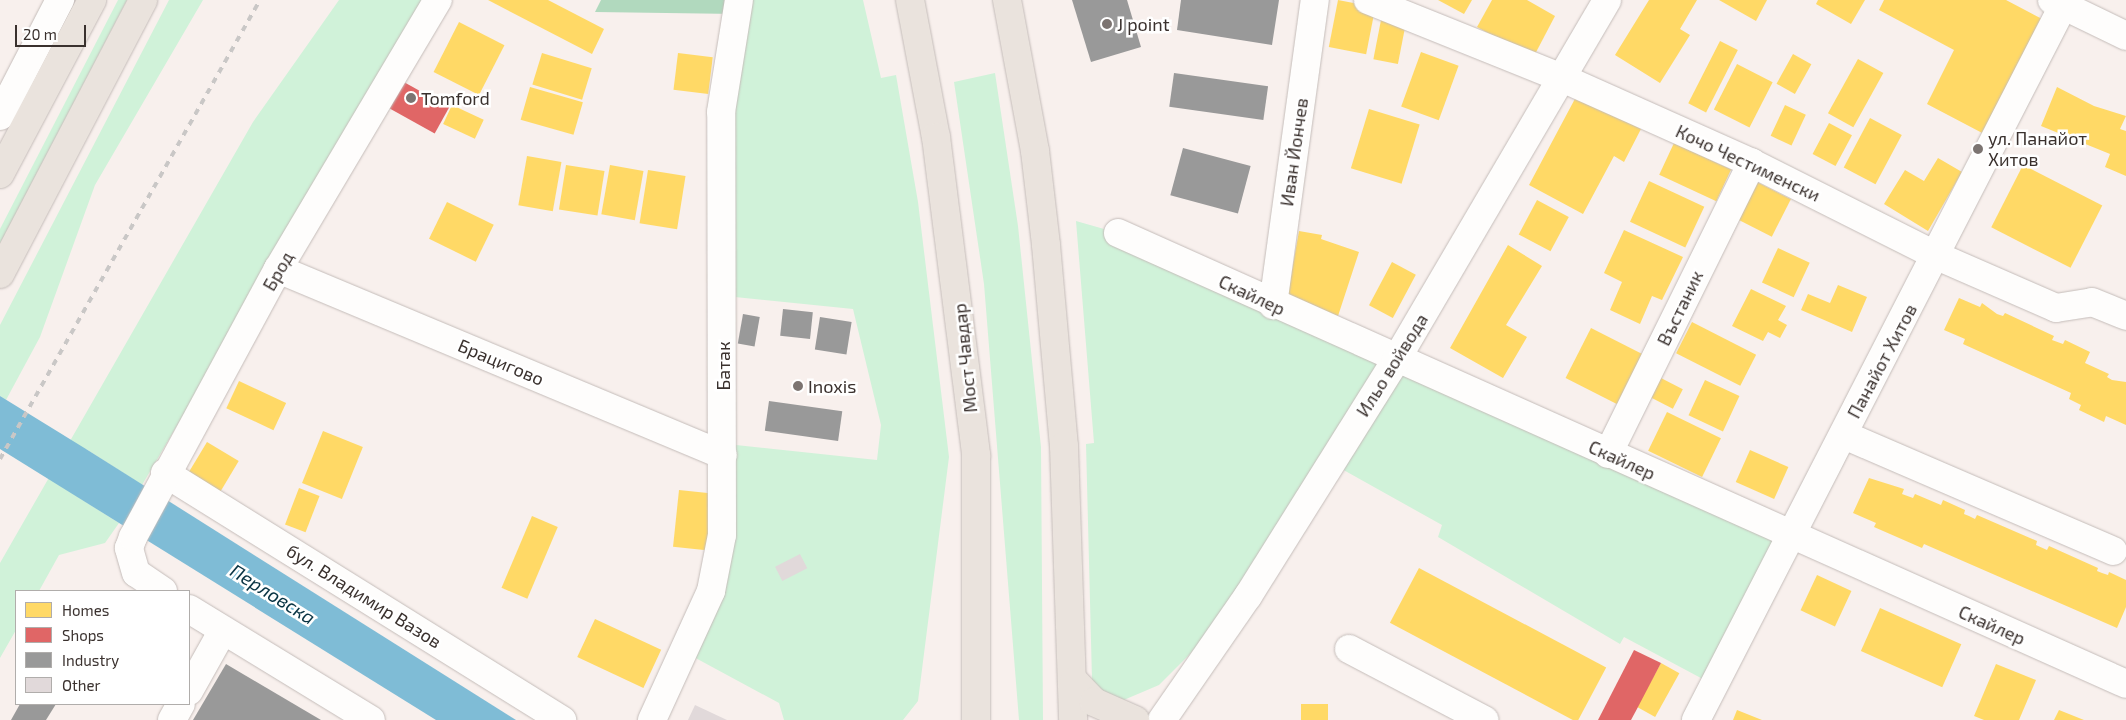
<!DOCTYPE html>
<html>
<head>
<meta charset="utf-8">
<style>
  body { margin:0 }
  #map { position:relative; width:2126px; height:720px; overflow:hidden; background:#f8f0ed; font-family:"Exo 2",sans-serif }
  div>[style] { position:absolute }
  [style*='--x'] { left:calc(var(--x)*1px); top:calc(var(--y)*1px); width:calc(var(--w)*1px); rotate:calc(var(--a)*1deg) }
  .green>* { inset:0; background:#d0f2d9 }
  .forest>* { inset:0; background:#b1d9be }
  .water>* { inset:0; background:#7fbcd6 }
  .homes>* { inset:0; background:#ffd966; transform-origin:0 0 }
  .shops>* { inset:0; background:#e06666; transform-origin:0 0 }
  .industry>* { inset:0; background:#999; transform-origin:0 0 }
  .building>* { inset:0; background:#e1d9da; transform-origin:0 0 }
  .roads { filter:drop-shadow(0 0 1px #c4bcb9) drop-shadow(0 0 1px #c4bcb9) }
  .minor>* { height:28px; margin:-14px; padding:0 14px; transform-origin:14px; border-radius:14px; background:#fefdfc }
  .major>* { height:28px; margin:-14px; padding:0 14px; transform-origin:14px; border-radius:14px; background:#eae3dd }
  .rail>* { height:4px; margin-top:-2px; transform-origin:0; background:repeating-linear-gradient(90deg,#c9c7c6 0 6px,transparent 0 12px) }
  .dots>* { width:14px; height:14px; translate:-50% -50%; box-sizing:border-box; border:2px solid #fff; border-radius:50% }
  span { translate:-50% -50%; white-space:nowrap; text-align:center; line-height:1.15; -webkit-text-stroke:5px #fff; paint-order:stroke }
  .poi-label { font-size:18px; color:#3a312e }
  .left { translate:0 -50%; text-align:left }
  .street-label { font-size:18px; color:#3a312e }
  .water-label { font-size:19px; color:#083343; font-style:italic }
  .legend { position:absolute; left:15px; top:590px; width:175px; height:115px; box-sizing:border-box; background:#fff; border:1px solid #b0adab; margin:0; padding:6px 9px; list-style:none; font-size:15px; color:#3a312e }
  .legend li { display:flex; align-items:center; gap:10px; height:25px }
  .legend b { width:25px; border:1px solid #b0adab }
  .scale { position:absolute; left:15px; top:25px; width:71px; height:22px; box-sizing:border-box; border:2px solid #3a312e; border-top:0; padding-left:6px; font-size:15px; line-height:18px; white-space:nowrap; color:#3a312e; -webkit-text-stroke:4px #fff; paint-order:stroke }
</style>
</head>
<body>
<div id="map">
  <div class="green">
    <i style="clip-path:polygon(118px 0,127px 0,0 244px,0 229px)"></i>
    <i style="clip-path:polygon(169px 0,203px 0,95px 185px,40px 337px,6px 400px,0 396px,0 325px)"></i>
    <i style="clip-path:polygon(339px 0,428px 0,142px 485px,86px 449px,62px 487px,119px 523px,105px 543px,59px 555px,39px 591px,16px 591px,16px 630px,0 658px,0 563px,253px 122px)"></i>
    <i style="clip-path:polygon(750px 0,863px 0,881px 78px,896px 75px,918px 202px,949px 457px,918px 701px,903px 720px,784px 720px,779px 703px,690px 655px,729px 539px,736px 445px,877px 460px,881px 425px,853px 309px,735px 297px,733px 114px)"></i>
    <i style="clip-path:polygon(995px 73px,1018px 226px,1041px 447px,1043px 720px,1019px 720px,984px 284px,954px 82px)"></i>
    <i style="clip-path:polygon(1076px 221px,1118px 233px,1791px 535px,1714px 685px,1624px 637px,1620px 644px,1438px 537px,1442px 525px,1331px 463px,1248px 596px,1159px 685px,1119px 702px,1098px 693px,1092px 680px,1086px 444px,1094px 443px)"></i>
  </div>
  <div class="forest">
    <i style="clip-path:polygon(601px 0,739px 0,737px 14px,595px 12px)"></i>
  </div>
  <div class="water">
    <i style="clip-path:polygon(0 396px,86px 449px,516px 720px,436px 720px,0 449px)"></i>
  </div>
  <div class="homes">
    <i style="clip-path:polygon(488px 0,548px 0,604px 29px,592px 54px)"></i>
    <i style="left:1338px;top:0;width:38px;height:48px;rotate:11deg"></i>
    <i style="clip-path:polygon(1438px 0,1472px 0,1464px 14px)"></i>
    <i style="clip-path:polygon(1492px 0,1527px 0,1555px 16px,1533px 58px,1477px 27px)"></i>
    <i style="clip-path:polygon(1649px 0,1697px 0,1680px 29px,1690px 35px,1660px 83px,1615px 55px)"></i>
    <i style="clip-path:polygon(1719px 0,1767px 0,1756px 21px)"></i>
    <i style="clip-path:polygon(1818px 0,1865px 0,1851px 24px,1816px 4px)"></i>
    <i style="clip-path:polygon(1884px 0,2006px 0,2044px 20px,1986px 135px,1927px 104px,1954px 50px,1879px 10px)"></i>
    <i style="left:1381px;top:20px;width:25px;height:40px;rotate:11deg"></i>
    <i style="left:459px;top:22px;width:51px;height:56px;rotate:27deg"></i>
    <i style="left:1720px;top:41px;width:20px;height:70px;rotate:27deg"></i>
    <i style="left:1421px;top:52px;width:40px;height:58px;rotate:20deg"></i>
    <i style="left:542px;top:53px;width:52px;height:33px;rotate:17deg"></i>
    <i style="left:678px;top:53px;width:35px;height:37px;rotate:7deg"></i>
    <i style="left:1793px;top:54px;width:21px;height:34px;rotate:29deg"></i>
    <i style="left:1858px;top:59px;width:29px;height:62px;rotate:29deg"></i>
    <i style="left:1737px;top:64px;width:40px;height:51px;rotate:27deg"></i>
    <i style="left:530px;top:87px;width:55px;height:34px;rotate:16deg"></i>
    <i style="clip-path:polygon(2057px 87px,2094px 106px,2126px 116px,2120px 129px,2126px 131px,2126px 176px,2105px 167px,2110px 154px,2041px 126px)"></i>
    <i style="clip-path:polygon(1577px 95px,1641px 129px,1624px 162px,1614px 156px,1583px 214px,1529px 185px)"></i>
    <i style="left:452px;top:105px;width:35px;height:21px;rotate:25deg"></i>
    <i style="left:1785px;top:105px;width:23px;height:34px;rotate:25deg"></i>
    <i style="left:1369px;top:109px;width:53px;height:62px;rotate:17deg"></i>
    <i style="left:1870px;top:118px;width:36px;height:56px;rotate:28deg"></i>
    <i style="left:1829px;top:123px;width:26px;height:35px;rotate:28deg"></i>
    <i style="left:1674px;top:143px;width:63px;height:35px;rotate:25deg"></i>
    <i style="left:527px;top:156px;width:35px;height:50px;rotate:10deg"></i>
    <i style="clip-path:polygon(1938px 158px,1962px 172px,1928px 231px,1884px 204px,1905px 170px,1924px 181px)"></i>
    <i style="left:566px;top:165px;width:39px;height:45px;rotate:9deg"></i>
    <i style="left:610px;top:165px;width:34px;height:50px;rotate:10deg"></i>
    <i style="left:2023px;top:165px;width:89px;height:70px;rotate:27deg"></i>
    <i style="left:648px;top:170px;width:38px;height:54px;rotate:9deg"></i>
    <i style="left:1649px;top:181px;width:61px;height:45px;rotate:25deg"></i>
    <i style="left:1757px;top:182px;width:38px;height:42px;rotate:27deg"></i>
    <i style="left:1537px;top:200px;width:36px;height:39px;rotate:28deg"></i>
    <i style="left:447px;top:202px;width:52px;height:41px;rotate:26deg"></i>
    <i style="clip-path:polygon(1624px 230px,1683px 257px,1662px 300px,1652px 296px,1640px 324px,1610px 310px,1622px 282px,1604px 273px)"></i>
    <i style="clip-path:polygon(1299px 231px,1322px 235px,1321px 239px,1359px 252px,1338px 316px,1287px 298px)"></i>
    <i style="clip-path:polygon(1508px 245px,1542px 266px,1506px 325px,1527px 337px,1503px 378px,1450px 348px)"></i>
    <i style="left:1778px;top:248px;width:35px;height:38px;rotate:25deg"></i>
    <i style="left:1392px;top:262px;width:27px;height:49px;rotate:28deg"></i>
    <i style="clip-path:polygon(1838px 285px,1867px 297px,1852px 332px,1801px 310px,1808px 294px,1830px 303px)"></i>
    <i style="clip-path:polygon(1751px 289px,1786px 306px,1778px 320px,1787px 325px,1780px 338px,1768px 332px,1763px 341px,1732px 326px)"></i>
    <i style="clip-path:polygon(1959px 298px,1980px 307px,1982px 303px,1997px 314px,2003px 316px,2005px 313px,2054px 336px,2052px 340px,2063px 344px,2065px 340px,2090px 352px,2085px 363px,2109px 374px,2107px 377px,2112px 380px,2126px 382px,2126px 425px,2106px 416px,2104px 422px,2079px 410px,2081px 405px,2069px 399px,2071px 393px,1963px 344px,1965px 339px,1944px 330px)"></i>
    <i style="left:1692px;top:322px;width:72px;height:35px;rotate:27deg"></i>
    <i style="left:1591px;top:328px;width:63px;height:56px;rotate:27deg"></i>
    <i style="left:1657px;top:376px;width:29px;height:22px;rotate:27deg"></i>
    <i style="left:1705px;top:380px;width:38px;height:39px;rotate:25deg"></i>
    <i style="left:239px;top:381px;width:52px;height:30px;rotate:25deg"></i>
    <i style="left:1667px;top:412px;width:60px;height:43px;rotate:26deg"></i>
    <i style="left:323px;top:431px;width:43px;height:56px;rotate:22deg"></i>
    <i style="left:207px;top:442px;width:37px;height:36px;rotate:31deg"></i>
    <i style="left:1750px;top:450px;width:42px;height:35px;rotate:24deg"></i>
    <i style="clip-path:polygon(1869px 478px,1904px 489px,1902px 494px,1913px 498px,1915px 494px,1941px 505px,1943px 500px,1965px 510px,1964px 514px,1969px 516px,1975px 519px,1977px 515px,2037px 541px,2036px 545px,2047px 550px,2049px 546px,2098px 568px,2097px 571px,2102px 573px,2108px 575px,2109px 572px,2126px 580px,2126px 607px,2117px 628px,1924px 544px,1922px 548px,1874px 527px,1876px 523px,1853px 513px)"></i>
    <i style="left:299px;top:488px;width:22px;height:39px;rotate:21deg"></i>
    <i style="left:679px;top:490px;width:36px;height:57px;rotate:6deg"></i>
    <i style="left:532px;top:516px;width:28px;height:78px;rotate:23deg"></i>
    <i style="left:1419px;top:568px;width:212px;height:62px;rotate:28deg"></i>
    <i style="left:1817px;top:575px;width:38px;height:39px;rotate:25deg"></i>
    <i style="left:1880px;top:608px;width:89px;height:47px;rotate:24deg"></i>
    <i style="left:595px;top:619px;width:73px;height:42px;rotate:25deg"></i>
    <i style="left:1661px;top:663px;width:21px;height:50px;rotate:29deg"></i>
    <i style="clip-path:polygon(1996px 664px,2036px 680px,2019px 720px,1984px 720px,1974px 716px)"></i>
    <i style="left:1301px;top:704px;width:27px;height:16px"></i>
    <i style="clip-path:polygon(1737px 710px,1762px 720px,1733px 720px)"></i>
    <i style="clip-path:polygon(2059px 710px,2084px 720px,2054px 720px)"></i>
  </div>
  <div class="shops">
    <i style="left:402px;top:81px;width:54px;height:30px;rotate:29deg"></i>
    <i style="clip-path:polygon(1634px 650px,1661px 663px,1638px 707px,1631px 720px,1598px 720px)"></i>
  </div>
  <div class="industry">
    <i style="clip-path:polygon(1072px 0,1127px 0,1141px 47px,1091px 62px)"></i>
    <i style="clip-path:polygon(1181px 0,1279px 0,1272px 45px,1177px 30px)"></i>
    <i style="left:1174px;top:73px;width:95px;height:34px;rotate:8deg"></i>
    <i style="left:1183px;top:148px;width:70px;height:49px;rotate:15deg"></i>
    <i style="left:783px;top:309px;width:30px;height:27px;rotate:6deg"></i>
    <i style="left:743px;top:314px;width:17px;height:30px;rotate:10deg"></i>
    <i style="left:820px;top:317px;width:32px;height:33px;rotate:9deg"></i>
    <i style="left:769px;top:401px;width:74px;height:30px;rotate:8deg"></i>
    <i style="clip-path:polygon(226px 664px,321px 720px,193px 720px)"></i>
    <i style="clip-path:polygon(20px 704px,56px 704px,46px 720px,11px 720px)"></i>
  </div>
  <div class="building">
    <i style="left:800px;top:554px;width:16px;height:28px;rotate:63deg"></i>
    <i style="clip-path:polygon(695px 705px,727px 720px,688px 720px)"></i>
  </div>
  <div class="roads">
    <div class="minor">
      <i style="--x:1368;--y:0;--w:209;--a:21.9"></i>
      <i style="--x:1562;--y:78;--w:208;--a:24.1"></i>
      <i style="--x:1752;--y:163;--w:207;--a:26.7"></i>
      <i style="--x:1937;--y:256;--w:130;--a:23.6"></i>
      <i style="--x:2056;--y:308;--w:36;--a:-9"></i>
      <i style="--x:2092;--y:302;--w:37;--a:22"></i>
      <i style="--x:2052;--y:0;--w:82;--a:25.9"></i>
      <i style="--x:0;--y:116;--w:131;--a:-62.7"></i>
      <i style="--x:1118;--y:233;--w:1104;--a:24.1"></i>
      <i style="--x:278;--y:269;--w:482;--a:22.7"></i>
      <i style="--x:1273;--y:305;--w:308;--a:-82.2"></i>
      <i style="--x:1844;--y:435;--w:293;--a:23.3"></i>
      <i style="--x:1608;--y:454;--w:325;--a:-63.7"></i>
      <i style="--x:165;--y:473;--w:468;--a:31.9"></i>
      <i style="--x:163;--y:591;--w:32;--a:-146"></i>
      <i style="--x:136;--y:573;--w:26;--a:-106"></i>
      <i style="--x:129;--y:548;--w:12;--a:-70"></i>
      <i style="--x:133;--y:537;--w:305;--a:-61.6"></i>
      <i style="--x:278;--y:269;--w:313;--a:-59.3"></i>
      <i style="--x:189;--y:609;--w:213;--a:31.4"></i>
      <i style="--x:1349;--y:649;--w:153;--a:27.7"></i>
      <i style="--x:189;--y:691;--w:68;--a:-60.8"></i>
      <i style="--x:172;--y:720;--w:18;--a:-61"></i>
      <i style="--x:652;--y:720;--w:142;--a:-65.4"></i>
      <i style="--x:711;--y:591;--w:57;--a:-78.9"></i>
      <i style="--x:722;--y:535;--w:423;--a:-90.1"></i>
      <i style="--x:721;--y:112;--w:113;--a:-80.9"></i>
      <i style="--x:1162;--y:720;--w:151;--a:-55.3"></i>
      <i style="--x:1248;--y:596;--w:279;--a:-57.9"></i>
      <i style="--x:1396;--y:360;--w:417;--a:-59.6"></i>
      <i style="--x:1696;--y:720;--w:810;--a:-62.8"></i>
    </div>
    <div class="major">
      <i style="--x:910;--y:0;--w:139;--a:79.3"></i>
      <i style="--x:936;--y:137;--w:321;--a:82.8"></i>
      <i style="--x:976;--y:455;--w:265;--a:90"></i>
      <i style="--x:1007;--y:0;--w:154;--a:79.5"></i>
      <i style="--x:1035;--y:151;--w:95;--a:83.3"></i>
      <i style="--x:1046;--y:245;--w:202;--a:84.9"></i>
      <i style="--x:1064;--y:446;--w:274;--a:88.1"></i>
      <i style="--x:0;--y:174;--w:197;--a:-62.1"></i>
      <i style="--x:0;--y:274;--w:309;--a:-62.4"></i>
      <i style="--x:1074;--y:681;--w:29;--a:46"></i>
      <i style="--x:1094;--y:702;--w:45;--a:23.7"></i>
    </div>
  </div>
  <div class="rail">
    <i style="--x:0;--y:459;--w:528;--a:-60.47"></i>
  </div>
  <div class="dots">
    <i style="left:1107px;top:24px;background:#7c7471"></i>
    <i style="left:411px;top:98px;background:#7c7471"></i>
    <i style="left:1978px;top:149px;background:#7c7471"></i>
    <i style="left:798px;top:386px;background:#7c7471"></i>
  </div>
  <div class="poi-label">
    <span class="left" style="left:1117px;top:24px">J point</span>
    <span class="left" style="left:421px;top:98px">Tomford</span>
    <span class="left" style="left:1988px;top:149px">ул. Панайот<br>Хитов</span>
    <span class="left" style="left:808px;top:386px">Inoxis</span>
  </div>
  <div class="street-label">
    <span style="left:1294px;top:152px;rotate:-82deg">Иван Йончев</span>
    <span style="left:1748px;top:163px;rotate:25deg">Кочо Честименски</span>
    <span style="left:278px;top:271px;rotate:-60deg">Брод</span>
    <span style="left:1252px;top:295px;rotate:25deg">Скайлер</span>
    <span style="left:1680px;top:308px;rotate:-64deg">Въстаник</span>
    <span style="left:965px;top:358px;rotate:-96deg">Мост Чавдар</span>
    <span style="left:1882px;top:361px;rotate:-62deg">Панайот Хитов</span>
    <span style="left:501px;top:362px;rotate:23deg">Брацигово</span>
    <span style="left:1392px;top:365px;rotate:-58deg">Ильо войвода</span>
    <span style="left:723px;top:366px;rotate:-90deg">Батак</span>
    <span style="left:1622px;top:460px;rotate:24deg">Скайлер</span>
    <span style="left:364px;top:596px;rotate:32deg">бул. Владимир Вазов</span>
    <span style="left:1992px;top:625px;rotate:24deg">Скайлер</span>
  </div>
  <div class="water-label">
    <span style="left:273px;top:594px;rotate:32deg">Перловска</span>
  </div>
  <ul class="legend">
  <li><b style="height:14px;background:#ffd966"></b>Homes</li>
  <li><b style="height:14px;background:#e06666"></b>Shops</li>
  <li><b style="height:14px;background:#999"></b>Industry</li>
  <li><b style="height:14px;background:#e1d9da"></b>Other</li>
  </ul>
  <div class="scale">20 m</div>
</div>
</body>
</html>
